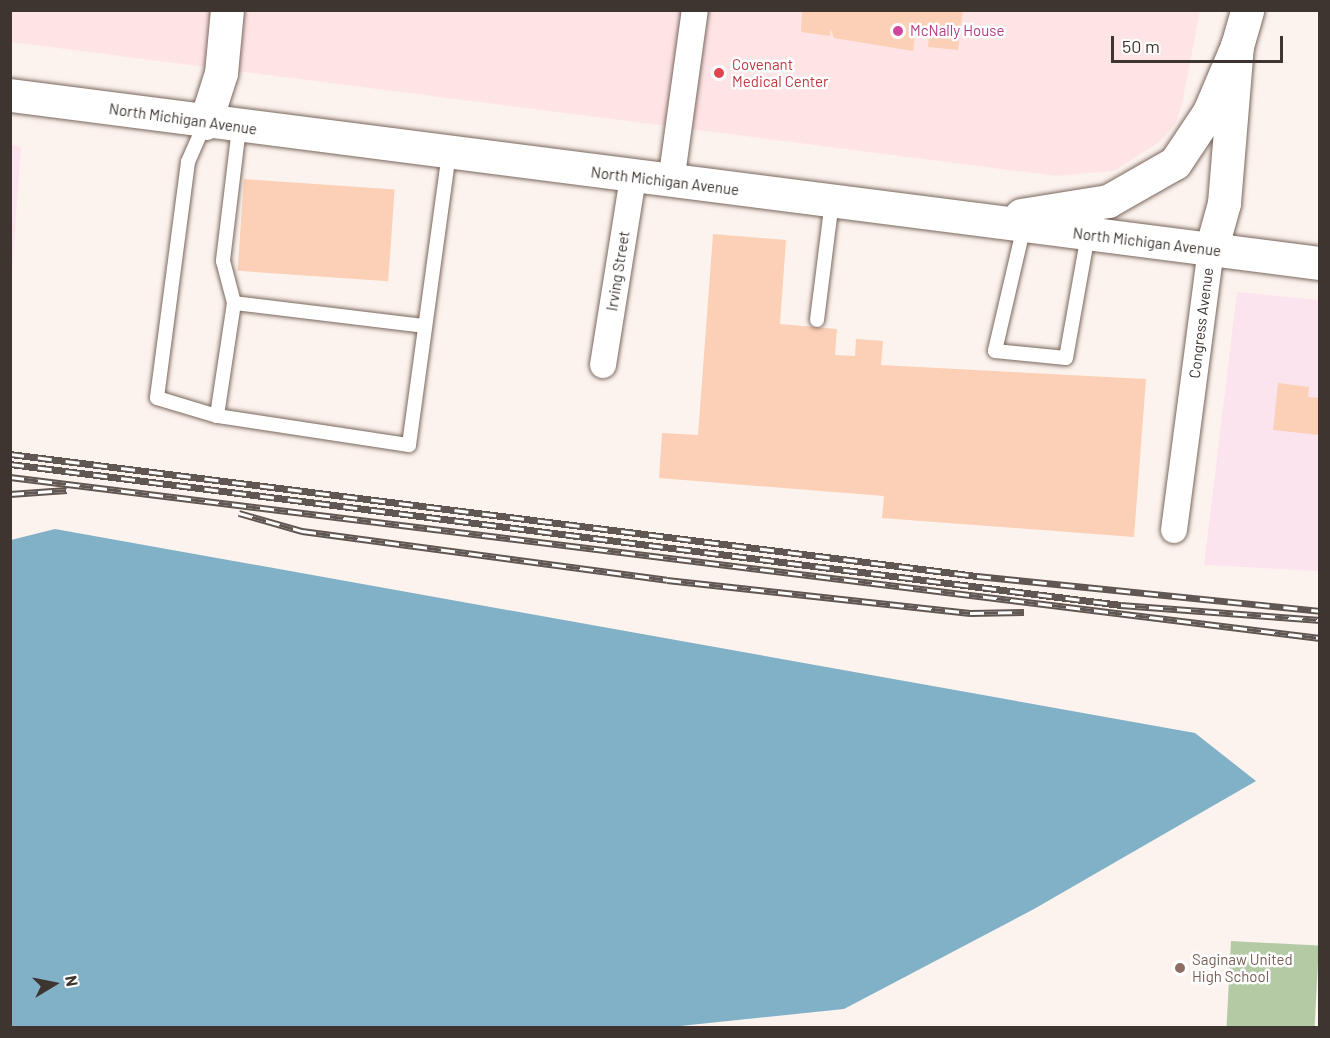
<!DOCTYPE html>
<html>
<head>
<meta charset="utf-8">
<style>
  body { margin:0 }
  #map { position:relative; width:1330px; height:1038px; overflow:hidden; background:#fcf3ee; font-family:Barlow,sans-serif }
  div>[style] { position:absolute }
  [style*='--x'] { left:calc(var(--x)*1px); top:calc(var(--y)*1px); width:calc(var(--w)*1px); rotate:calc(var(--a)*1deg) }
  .commercial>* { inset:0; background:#fce4ee }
  .medical>* { inset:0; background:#ffe4e6 }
  .green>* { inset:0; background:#b4caa5; transform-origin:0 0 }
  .water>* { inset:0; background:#81b1c7 }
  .building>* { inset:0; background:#fbd0b6; transform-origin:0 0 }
  .roads { filter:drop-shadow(0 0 2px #7a675c) drop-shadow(0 0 2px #7a675c) }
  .service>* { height:14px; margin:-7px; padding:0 7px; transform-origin:7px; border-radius:7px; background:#fff }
  .minor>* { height:26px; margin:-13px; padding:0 13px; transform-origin:13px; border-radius:13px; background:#fff }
  .tertiary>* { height:33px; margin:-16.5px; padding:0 16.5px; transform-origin:16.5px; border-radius:16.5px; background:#fff }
  .secondary>* { height:33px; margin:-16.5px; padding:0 16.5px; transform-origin:16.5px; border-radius:16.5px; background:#fff }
  .rail>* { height:7px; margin-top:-3.5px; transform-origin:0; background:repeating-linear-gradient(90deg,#fff 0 14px,#605752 0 28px); box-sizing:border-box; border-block:2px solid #605752 }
  .dots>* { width:16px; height:16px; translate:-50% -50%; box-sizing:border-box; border:3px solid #fff; border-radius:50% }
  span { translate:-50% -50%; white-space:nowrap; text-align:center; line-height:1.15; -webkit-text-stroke:5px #fff; paint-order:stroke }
  .hotel-label { font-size:15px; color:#b23c85 }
  .left { translate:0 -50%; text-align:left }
  .health-label { font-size:15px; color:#be3a42 }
  .street-label { font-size:15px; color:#3e3530 }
  .education-label { font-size:15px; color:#785e54 }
  .frame { position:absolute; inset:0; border:12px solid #3e3530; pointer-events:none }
  .north { position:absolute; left:24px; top:954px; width:60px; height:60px; -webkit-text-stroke:4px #fff; paint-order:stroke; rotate:80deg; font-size:16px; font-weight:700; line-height:24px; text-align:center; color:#3e3530 }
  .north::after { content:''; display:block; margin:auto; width:21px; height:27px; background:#3e3530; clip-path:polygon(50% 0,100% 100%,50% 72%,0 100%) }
  .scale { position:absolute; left:1111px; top:36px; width:172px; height:27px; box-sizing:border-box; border:3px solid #3e3530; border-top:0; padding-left:8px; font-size:18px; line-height:21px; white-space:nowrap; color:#3e3530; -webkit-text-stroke:4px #fff; paint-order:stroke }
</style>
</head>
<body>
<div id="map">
  <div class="commercial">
    <i style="clip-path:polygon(11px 144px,21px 147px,11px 288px,10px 144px)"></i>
    <i style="clip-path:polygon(1237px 292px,1319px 300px,1319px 571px,1204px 565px)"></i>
  </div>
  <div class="medical">
    <i style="clip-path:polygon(11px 10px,1200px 11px,1182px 104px,1176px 123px,1161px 141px,1114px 171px,1056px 176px,11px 42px)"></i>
  </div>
  <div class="green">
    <i style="left:1231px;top:941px;width:88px;height:86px;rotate:3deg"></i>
  </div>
  <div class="water">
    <i style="clip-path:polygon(55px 529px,1195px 733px,1256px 781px,1034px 909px,844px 1009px,661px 1028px,11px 1027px,11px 540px)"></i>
  </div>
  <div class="building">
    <i style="clip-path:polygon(802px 10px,963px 10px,958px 50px,928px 47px,929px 34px,915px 34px,913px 51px,834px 38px,831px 29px,830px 36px,801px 32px)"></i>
    <i style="left:244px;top:179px;width:151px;height:92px;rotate:4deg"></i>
    <i style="clip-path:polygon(713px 234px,786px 240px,780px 324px,837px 329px,835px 355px,855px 356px,856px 339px,883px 341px,881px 365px,1146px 379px,1134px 537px,882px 518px,884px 496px,659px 478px,662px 433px,698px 435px)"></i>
    <i style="clip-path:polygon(1278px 383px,1309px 387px,1308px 397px,1320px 398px,1320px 435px,1273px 430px)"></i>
  </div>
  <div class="roads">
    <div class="service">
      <i style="--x:205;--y:123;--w:43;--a:113.6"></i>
      <i style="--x:188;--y:162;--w:238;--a:97.5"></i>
      <i style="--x:157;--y:398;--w:63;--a:16.7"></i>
      <i style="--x:239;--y:128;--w:134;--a:96.9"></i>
      <i style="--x:223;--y:261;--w:43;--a:75.3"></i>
      <i style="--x:234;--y:303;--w:114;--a:98.6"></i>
      <i style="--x:217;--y:416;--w:194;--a:8.6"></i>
      <i style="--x:409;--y:445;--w:294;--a:-82.2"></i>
      <i style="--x:1024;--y:226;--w:128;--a:103.1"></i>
      <i style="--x:995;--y:351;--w:71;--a:5.6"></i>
      <i style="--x:1066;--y:358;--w:126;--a:-79.9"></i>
      <i style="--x:234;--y:303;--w:190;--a:6.9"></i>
      <i style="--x:817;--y:320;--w:119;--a:-82.8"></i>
    </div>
    <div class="minor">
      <i style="--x:671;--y:182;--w:174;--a:-82.1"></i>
      <i style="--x:603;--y:365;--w:189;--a:-80.9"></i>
      <i style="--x:1174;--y:530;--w:282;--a:-82.5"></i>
    </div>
    <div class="tertiary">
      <i style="--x:205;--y:123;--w:52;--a:-72.3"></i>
      <i style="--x:221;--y:73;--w:63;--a:-84.6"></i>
    </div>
    <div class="secondary">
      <i style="--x:10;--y:95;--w:1321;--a:7.31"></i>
      <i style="--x:1021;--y:215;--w:88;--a:-9.1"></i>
      <i style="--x:1108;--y:201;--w:77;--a:-29.6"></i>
      <i style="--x:1175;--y:163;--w:61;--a:-56.3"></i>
      <i style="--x:1209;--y:112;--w:72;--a:-67"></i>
      <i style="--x:1211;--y:250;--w:49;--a:-74.5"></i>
      <i style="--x:1224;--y:203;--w:158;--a:-85.3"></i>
      <i style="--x:1237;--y:46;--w:37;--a:-74"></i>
    </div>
  </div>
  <div class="rail">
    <i style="--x:10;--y:454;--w:975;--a:7.19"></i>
    <i style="--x:977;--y:576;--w:345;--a:5.8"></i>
    <i style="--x:10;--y:464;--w:1120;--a:7.23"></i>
    <i style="--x:1121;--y:605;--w:200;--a:4.3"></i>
    <i style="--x:10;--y:477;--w:1320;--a:7.01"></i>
    <i style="--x:10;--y:494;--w:57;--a:-4"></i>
    <i style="--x:239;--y:513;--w:66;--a:15.9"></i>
    <i style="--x:302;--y:531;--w:368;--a:7.6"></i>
    <i style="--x:667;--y:580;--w:305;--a:6.2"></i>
    <i style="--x:970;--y:613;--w:54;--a:-1.1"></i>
  </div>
  <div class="dots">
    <i style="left:898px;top:31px;background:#d1479c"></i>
    <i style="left:719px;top:73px;background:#e0444e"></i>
    <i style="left:1180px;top:968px;background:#8d6e63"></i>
  </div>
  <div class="hotel-label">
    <span class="left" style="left:910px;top:31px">McNally House</span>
  </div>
  <div class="health-label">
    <span class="left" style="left:732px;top:73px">Covenant<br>Medical Center</span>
  </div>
  <div class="street-label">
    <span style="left:183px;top:119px;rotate:8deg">North Michigan Avenue</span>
    <span style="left:665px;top:181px;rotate:7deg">North Michigan Avenue</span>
    <span style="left:1147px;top:242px;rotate:7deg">North Michigan Avenue</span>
    <span style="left:618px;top:271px;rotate:-81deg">Irving Street</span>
    <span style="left:1201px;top:323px;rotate:-83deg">Congress Avenue</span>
  </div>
  <div class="education-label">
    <span class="left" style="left:1192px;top:968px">Saginaw United<br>High School</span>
  </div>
  <div class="frame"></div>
  <div class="north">N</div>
  <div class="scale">50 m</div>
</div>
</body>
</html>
